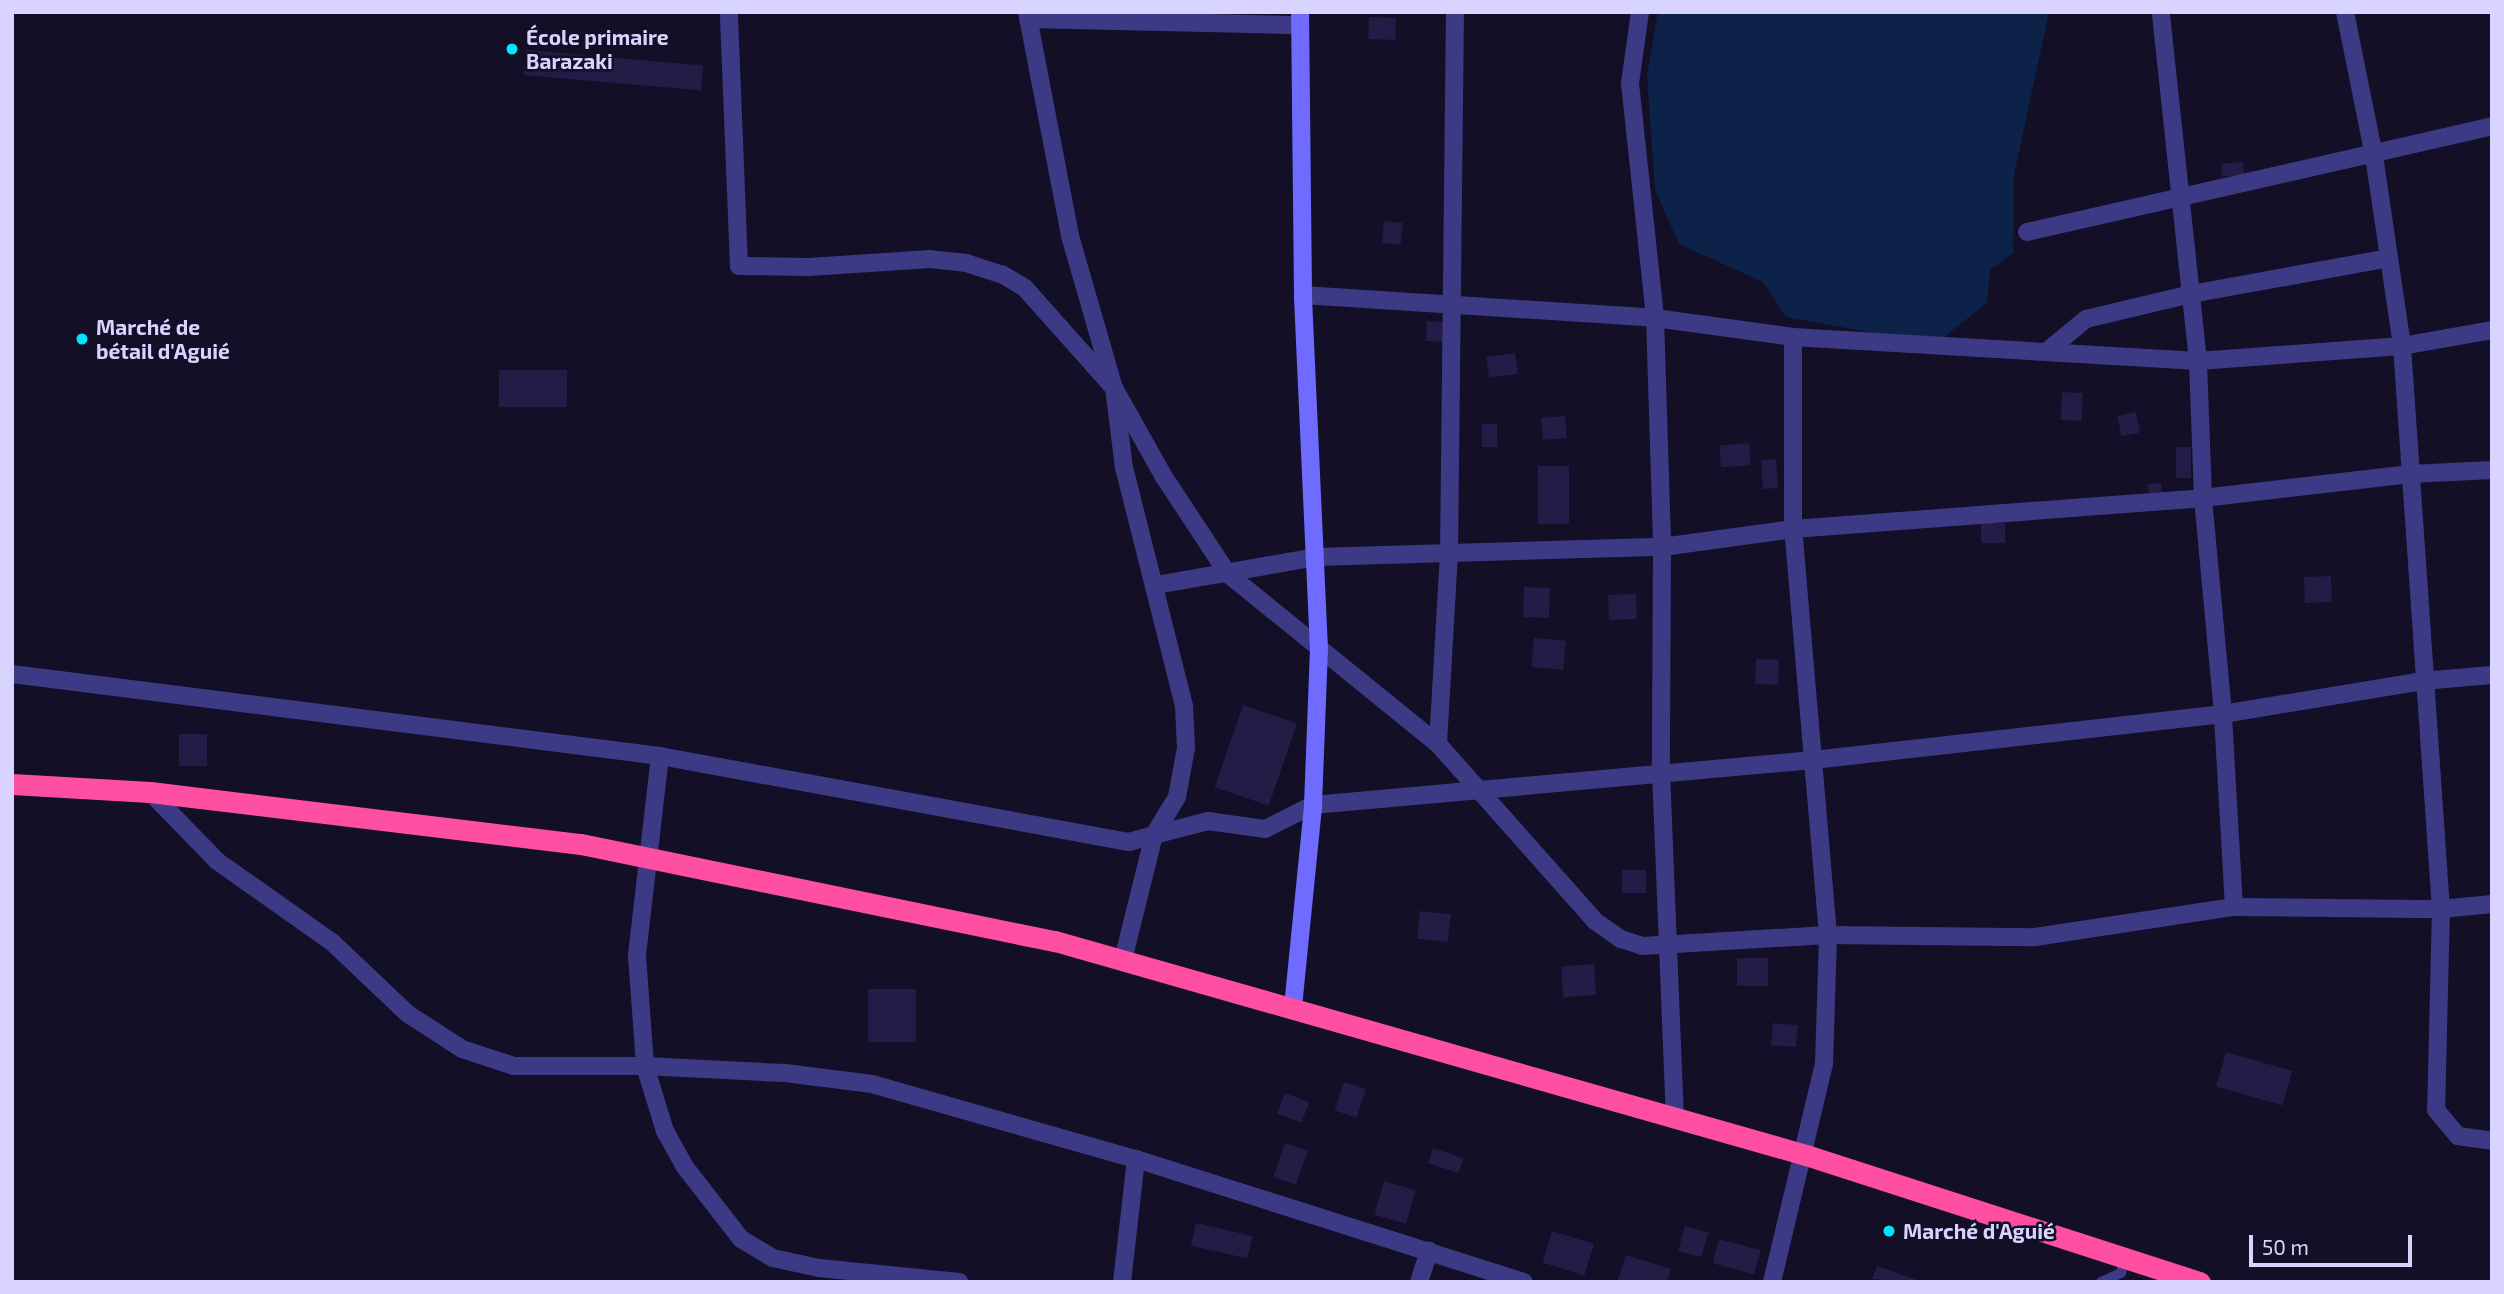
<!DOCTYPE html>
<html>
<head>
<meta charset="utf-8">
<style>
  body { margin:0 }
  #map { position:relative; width:2504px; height:1294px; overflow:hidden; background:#130f26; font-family:"Exo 2",sans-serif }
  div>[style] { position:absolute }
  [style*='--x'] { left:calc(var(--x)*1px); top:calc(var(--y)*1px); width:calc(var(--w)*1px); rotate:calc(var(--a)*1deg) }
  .water>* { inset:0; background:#0c2248 }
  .building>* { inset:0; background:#241b47; transform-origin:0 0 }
  .lane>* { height:10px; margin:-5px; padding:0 5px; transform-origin:5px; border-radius:5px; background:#3d3a85 }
  .street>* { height:18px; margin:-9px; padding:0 9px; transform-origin:9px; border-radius:9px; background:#3d3a85 }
  .secondary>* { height:18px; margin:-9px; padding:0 9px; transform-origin:9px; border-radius:9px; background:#6f6bff }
  .highway>* { height:21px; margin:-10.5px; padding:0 10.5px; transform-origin:10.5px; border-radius:10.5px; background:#ff4fa3 }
  .dots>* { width:19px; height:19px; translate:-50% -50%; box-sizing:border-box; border:4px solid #130f26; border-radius:50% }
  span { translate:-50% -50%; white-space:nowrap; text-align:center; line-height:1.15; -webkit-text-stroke:5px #130f26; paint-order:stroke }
  .poi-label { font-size:21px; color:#d9d4ff; font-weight:700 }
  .left { translate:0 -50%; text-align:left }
  .frame { position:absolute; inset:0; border:14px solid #d9d4ff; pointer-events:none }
  .scale { position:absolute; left:2249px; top:1235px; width:163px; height:32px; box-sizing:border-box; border:4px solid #d9d4ff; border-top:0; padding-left:9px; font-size:21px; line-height:24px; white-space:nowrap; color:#d9d4ff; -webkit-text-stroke:5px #130f26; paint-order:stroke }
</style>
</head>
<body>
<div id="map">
  <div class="water">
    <i style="clip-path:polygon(1658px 12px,2049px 12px,2014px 175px,2013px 253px,1990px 270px,1987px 303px,1944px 337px,1896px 337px,1786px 317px,1763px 282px,1679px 244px,1655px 190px,1647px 75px)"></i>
  </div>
  <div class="building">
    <i style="left:1369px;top:17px;width:27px;height:22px;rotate:2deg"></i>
    <i style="left:526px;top:50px;width:178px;height:25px;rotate:5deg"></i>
    <i style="left:2243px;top:162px;width:13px;height:22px;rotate:86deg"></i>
    <i style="left:1384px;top:221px;width:19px;height:22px;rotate:6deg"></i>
    <i style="left:1427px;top:321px;width:20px;height:20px;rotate:3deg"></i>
    <i style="left:1515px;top:353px;width:21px;height:29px;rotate:82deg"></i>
    <i style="left:499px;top:370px;width:68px;height:37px"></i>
    <i style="left:2062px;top:392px;width:21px;height:28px;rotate:3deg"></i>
    <i style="left:2136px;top:412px;width:21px;height:19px;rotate:79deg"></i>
    <i style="left:1565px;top:416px;width:22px;height:24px;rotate:85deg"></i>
    <i style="left:1482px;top:424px;width:15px;height:23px"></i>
    <i style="left:1749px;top:443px;width:22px;height:30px;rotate:85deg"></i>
    <i style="left:2176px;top:447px;width:15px;height:31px"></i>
    <i style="left:1776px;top:459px;width:29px;height:15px;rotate:86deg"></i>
    <i style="left:1538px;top:466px;width:31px;height:58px"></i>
    <i style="left:2161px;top:483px;width:14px;height:13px;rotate:86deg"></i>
    <i style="left:2005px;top:523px;width:20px;height:24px;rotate:90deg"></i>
    <i style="left:2331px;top:576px;width:26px;height:27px;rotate:88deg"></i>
    <i style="left:1524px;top:587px;width:26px;height:30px;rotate:2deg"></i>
    <i style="left:1636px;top:594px;width:25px;height:28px;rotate:88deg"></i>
    <i style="left:1534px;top:638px;width:32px;height:29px;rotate:5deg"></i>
    <i style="left:1756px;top:659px;width:23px;height:25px;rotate:2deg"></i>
    <i style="left:1243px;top:705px;width:57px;height:87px;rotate:19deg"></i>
    <i style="left:179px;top:734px;width:28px;height:32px"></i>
    <i style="left:1622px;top:870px;width:24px;height:23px"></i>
    <i style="left:1420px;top:911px;width:31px;height:28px;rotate:6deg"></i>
    <i style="left:1737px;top:958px;width:31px;height:28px"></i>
    <i style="left:1594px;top:964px;width:31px;height:33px;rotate:86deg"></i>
    <i style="left:868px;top:989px;width:48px;height:53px"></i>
    <i style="left:1773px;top:1023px;width:25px;height:22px;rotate:5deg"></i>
    <i style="left:2226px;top:1052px;width:69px;height:36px;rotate:16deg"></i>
    <i style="left:1344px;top:1082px;width:23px;height:30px;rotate:18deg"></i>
    <i style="left:1285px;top:1093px;width:26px;height:22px;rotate:21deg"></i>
    <i style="left:1285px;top:1143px;width:24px;height:36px;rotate:19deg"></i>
    <i style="left:1433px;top:1148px;width:32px;height:16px;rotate:18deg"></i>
    <i style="left:1384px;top:1181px;width:33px;height:35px;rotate:16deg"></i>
    <i style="left:1196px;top:1223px;width:58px;height:23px;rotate:13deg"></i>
    <i style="left:1685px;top:1226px;width:24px;height:26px;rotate:15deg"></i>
    <i style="left:1552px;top:1231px;width:44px;height:33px;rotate:17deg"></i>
    <i style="left:1719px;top:1239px;width:43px;height:25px;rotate:15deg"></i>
    <i style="clip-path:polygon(1626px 1255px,1671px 1269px,1667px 1282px,1617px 1282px)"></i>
    <i style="clip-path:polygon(1877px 1266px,1917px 1280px,1916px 1282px,1872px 1279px)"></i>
  </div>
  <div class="lane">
    <i style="--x:2101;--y:1282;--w:22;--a:-24"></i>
    <i style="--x:2121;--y:1273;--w:16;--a:-75"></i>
  </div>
  <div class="street">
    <i style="--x:1027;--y:12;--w:228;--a:79.1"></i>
    <i style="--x:1070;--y:236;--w:158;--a:73.9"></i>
    <i style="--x:1114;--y:388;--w:102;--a:60.7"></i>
    <i style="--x:1164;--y:477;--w:116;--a:56.6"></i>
    <i style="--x:1228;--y:574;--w:270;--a:39"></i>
    <i style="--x:1438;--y:744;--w:237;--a:48.4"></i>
    <i style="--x:1595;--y:921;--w:32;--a:35"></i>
    <i style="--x:1621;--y:939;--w:22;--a:18"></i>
    <i style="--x:1642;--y:946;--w:186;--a:-3.4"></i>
    <i style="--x:1828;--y:935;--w:207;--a:0.6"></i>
    <i style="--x:2035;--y:937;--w:201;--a:-8.6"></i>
    <i style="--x:2234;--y:907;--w:193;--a:-93.3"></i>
    <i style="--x:2223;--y:714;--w:217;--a:-95.3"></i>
    <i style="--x:2203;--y:498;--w:137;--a:-92.1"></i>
    <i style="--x:2198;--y:361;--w:351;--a:-96.1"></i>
    <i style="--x:1640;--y:12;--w:72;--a:98"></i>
    <i style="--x:1630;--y:83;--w:236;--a:83.9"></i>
    <i style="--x:1655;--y:318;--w:229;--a:88.2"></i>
    <i style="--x:1662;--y:547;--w:225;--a:90.3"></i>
    <i style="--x:1661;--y:772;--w:345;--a:87.7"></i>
    <i style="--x:2345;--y:12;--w:147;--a:78.6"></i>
    <i style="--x:2374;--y:156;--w:192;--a:81.6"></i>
    <i style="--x:2402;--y:346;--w:564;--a:86.04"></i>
    <i style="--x:2441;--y:909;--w:201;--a:91.4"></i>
    <i style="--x:2436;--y:1110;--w:34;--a:50"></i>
    <i style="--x:2458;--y:1136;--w:34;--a:8"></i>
    <i style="--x:1028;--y:19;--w:272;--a:1.3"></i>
    <i style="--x:2027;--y:232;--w:477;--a:-12.8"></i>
    <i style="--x:1303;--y:295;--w:353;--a:3.7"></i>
    <i style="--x:1655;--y:318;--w:139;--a:7.8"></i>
    <i style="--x:1793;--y:337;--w:406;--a:3.4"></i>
    <i style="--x:2198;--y:361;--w:205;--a:-4.2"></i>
    <i style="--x:2402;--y:346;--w:91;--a:-10.1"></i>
    <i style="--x:2046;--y:352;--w:52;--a:-39.5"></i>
    <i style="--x:2086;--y:319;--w:108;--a:-13.4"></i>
    <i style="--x:2191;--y:294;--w:201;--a:-10.3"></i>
    <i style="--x:1156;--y:585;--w:162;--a:-9.9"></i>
    <i style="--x:1316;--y:557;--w:346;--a:-1.7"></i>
    <i style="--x:1662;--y:547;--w:132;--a:-7.8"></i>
    <i style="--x:1793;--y:529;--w:411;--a:-4.3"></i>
    <i style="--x:2203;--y:498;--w:209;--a:-6.6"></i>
    <i style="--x:2411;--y:474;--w:81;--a:-2.8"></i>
    <i style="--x:12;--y:674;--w:653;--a:7.21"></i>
    <i style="--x:660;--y:756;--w:477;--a:10.4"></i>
    <i style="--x:1129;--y:842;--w:26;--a:-16"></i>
    <i style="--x:1154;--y:835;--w:44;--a:-58.8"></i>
    <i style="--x:1177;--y:797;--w:50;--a:-79.6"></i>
    <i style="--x:1186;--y:748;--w:42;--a:-92.7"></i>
    <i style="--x:1184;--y:706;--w:245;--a:-104.1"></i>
    <i style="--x:1124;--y:468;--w:81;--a:-97.1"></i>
    <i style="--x:1114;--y:388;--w:134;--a:-131.7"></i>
    <i style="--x:1025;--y:288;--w:26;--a:-149"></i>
    <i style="--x:1003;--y:275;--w:38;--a:-162"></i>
    <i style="--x:967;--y:263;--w:37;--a:-174"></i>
    <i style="--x:930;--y:259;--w:121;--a:176.2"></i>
    <i style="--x:809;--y:267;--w:70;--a:-179.2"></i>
    <i style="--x:739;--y:266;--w:254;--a:-92.3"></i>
    <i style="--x:1438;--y:744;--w:189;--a:-86.7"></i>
    <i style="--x:1449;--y:555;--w:543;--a:-89.37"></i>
    <i style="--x:660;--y:756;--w:201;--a:96.6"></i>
    <i style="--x:637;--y:956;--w:110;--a:85.8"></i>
    <i style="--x:645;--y:1066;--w:140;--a:2.9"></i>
    <i style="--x:785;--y:1073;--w:88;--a:7.2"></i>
    <i style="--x:872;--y:1084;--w:274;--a:15.9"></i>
    <i style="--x:1136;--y:1159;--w:407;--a:17.6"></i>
    <i style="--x:150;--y:792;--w:96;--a:45.8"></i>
    <i style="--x:217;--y:861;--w:141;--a:35.2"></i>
    <i style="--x:332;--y:942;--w:105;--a:43.5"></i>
    <i style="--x:408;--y:1014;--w:64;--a:32.9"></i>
    <i style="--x:462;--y:1049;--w:55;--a:18.1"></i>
    <i style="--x:514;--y:1066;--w:131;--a:0"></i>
    <i style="--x:645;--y:1066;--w:68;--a:72.9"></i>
    <i style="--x:665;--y:1131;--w:41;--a:60.9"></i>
    <i style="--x:685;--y:1167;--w:91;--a:52.1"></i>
    <i style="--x:741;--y:1239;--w:37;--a:31"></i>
    <i style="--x:773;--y:1258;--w:47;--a:12.3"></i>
    <i style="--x:819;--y:1268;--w:141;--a:5.7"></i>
    <i style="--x:2234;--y:907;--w:207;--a:0.6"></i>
    <i style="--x:2441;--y:909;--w:51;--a:-5.6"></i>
    <i style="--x:1123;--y:960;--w:129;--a:-76.1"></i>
    <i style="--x:1154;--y:835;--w:56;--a:-14.5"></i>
    <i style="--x:1208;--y:821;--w:58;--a:8"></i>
    <i style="--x:1265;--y:829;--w:54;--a:-26.6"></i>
    <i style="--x:1313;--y:805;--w:502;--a:-5.14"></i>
    <i style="--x:1813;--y:760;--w:413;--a:-6.4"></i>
    <i style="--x:2223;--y:714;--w:202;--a:-9.4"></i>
    <i style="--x:2422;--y:681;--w:70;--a:-4.9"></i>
    <i style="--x:1122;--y:1282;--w:124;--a:-83.5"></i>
    <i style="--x:1419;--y:1282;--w:33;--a:-72"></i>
    <i style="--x:1772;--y:1282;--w:224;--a:-76.6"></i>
    <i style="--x:1824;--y:1064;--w:129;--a:-88.2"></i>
    <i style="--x:1828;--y:935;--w:408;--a:-94.9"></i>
    <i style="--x:1793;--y:529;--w:192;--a:-90"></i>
  </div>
  <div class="secondary">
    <i style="--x:1293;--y:1007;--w:203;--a:-84.3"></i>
    <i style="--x:1313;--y:805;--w:155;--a:-87.8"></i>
    <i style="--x:1319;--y:650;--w:355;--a:-92.6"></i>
    <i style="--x:1303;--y:295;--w:283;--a:-90.6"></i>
  </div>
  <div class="highway">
    <i style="--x:12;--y:784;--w:138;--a:3.3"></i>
    <i style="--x:150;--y:792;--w:434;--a:6.9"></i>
    <i style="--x:581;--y:844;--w:484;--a:11.6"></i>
    <i style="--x:1055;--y:941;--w:781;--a:15.91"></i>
    <i style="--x:1806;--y:1155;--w:414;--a:17.9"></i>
  </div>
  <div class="dots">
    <i style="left:512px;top:49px;background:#00e5ff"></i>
    <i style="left:82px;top:339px;background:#00e5ff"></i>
    <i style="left:1889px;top:1231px;background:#00e5ff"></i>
  </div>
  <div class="poi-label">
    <span class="left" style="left:526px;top:49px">École primaire<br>Barazaki</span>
    <span class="left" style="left:96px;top:339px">Marché de<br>bétail d'Aguié</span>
    <span class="left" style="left:1903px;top:1231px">Marché d'Aguié</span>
  </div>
  <div class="frame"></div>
  <div class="scale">50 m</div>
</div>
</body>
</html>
